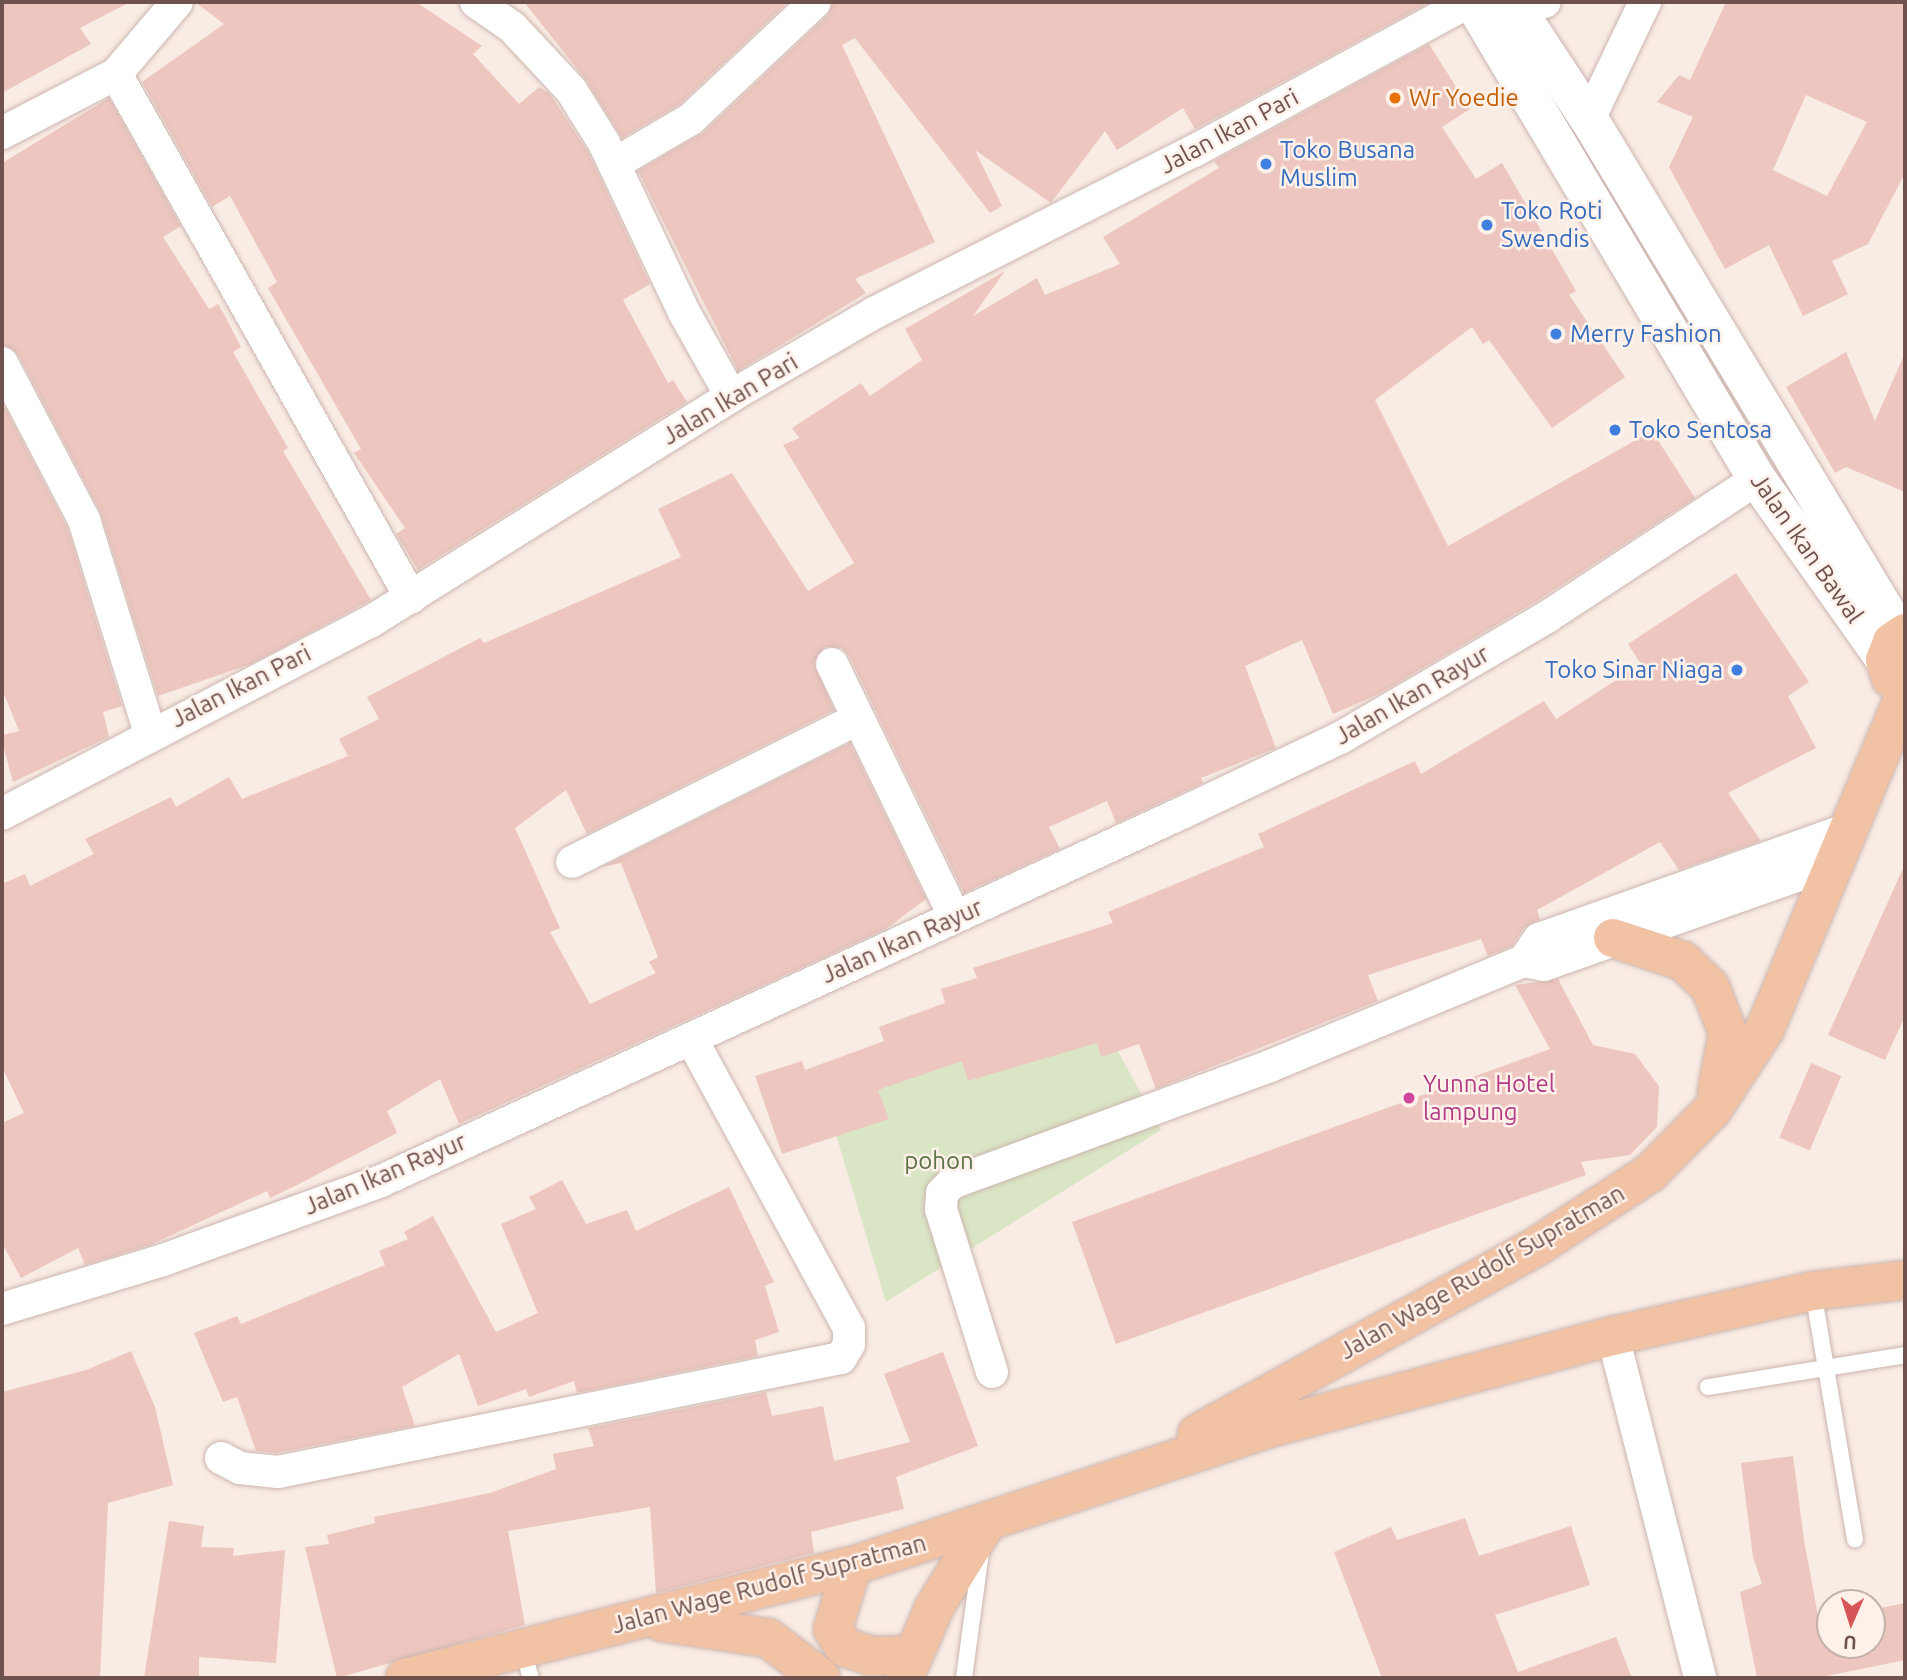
<!DOCTYPE html>
<html>
<head>
<meta charset="utf-8">
<style>
  body { margin:0 }
  #map { position:relative; width:1907px; height:1680px; overflow:hidden; background:#f9ece4; font-family:Ubuntu,sans-serif }
  div>[style] { position:absolute }
  [style*='--x'] { left:calc(var(--x)*1px); top:calc(var(--y)*1px); width:calc(var(--w)*1px); rotate:calc(var(--a)*1deg) }
  .green>* { inset:0; background:#d9e5c4 }
  .building>* { inset:0; background:#ecc6bf; transform-origin:0 0 }
  .roads { filter:drop-shadow(0 0 2px #ccb5af) drop-shadow(0 0 2px #ccb5af) }
  .lane>* { height:16px; margin:-8px; padding:0 8px; transform-origin:8px; border-radius:8px; background:#fff }
  .street>* { height:32px; margin:-16px; padding:0 16px; transform-origin:16px; border-radius:16px; background:#fff }
  .secondary>* { height:38px; margin:-19px; padding:0 19px; transform-origin:19px; border-radius:19px; background:#fff }
  .primary>* { height:38px; margin:-19px; padding:0 19px; transform-origin:19px; border-radius:19px; background:#f1c2a3 }
  .dots>* { width:19px; height:19px; translate:-50% -50%; box-sizing:border-box; border:4px solid #fdf1ea; border-radius:50% }
  span { translate:-50% -50%; white-space:nowrap; text-align:center; line-height:1.15; -webkit-text-stroke:5px #fdf1ea; paint-order:stroke }
  .food-label { font-size:24px; color:#c56008 }
  .left { translate:0 -50%; text-align:left }
  .street-label { font-size:24px; color:#6f514d }
  .shop-label { font-size:24px; color:#366cbe }
  .right { translate:-100% -50%; text-align:right }
  .hotel-label { font-size:24px; color:#b23c85 }
  .park-label { font-size:24px; color:#5e7446 }
  .frame { position:absolute; inset:0; border:4px solid #6f514d; pointer-events:none }
  .north { position:absolute; left:1816px; top:1589px; width:70px; height:70px; box-sizing:border-box; background:#fdf1ea; border:2px solid #c4b1ab; border-radius:50%; rotate:183deg; font-size:19px; font-weight:700; line-height:28px; text-align:center; color:#6f514d }
  .north::after { content:''; display:block; margin:auto; width:24px; height:32px; background:#d65657; clip-path:polygon(50% 0,100% 100%,50% 72%,0 100%) }
</style>
</head>
<body>
<div id="map">
  <div class="green">
    <i style="clip-path:polygon(1085px 991px,1161px 1130px,886px 1302px,829px 1111px)"></i>
  </div>
  <div class="building">
    <i style="clip-path:polygon(2px 2px,130px 2px,80px 28px,91px 44px,2px 93px)"></i>
    <i style="clip-path:polygon(195px 2px,416px 2px,482px 46px,473px 54px,519px 104px,539px 87px,550px 94px,588px 152px,650px 284px,623px 300px,668px 383px,673px 380px,687px 402px,418px 570px,396px 534px,405px 528px,354px 453px,361px 449px,268px 288px,277px 282px,230px 196px,212px 207px,142px 82px,224px 24px)"></i>
    <i style="clip-path:polygon(524px 2px,788px 2px,680px 104px,622px 138px,586px 80px)"></i>
    <i style="clip-path:polygon(833px 2px,1430px 2px,1195px 129px,1183px 108px,1117px 150px,1105px 131px,1051px 203px,975px 150px,1002px 206px,990px 213px,855px 38px,842px 45px,935px 242px,855px 279px,866px 293px,738px 371px,638px 171px,704px 132px,828px 15px)"></i>
    <i style="clip-path:polygon(evenodd,1726px 2px,1905px 2px,1905px 173px,1868px 244px,1832px 261px,1848px 294px,1803px 316px,1769px 245px,1725px 269px,1669px 167px,1693px 117px,1657px 102px,1679px 75px,1690px 80px,1726px 2px,1806px 95px,1867px 122px,1827px 196px,1773px 170px,1806px 95px)"></i>
    <i style="clip-path:polygon(1429px 44px,1470px 109px,1442px 127px,1476px 179px,1502px 163px,1576px 291px,1569px 295px,1625px 377px,1552px 428px,1489px 340px,1483px 344px,1472px 327px,1375px 400px,1448px 546px,1652px 431px,1695px 498px,1537px 601px,1377px 695px,1333px 714px,1302px 640px,1245px 666px,1276px 748px,1201px 778px,1203px 783px,1116px 823px,1107px 801px,1049px 827px,1060px 849px,964px 893px,849px 656px,842px 648px,825px 647px,814px 663px,834px 710px,587px 834px,566px 790px,515px 828px,560px 928px,550px 932px,590px 1004px,656px 973px,649px 962px,658px 957px,621px 863px,602px 867px,850px 743px,926px 899px,886px 929px,459px 1124px,440px 1079px,387px 1111px,397px 1133px,295px 1186px,270px 1198px,267px 1191px,150px 1245px,85px 1265px,78px 1248px,21px 1278px,2px 1243px,2px 1123px,24px 1113px,2px 1067px,2px 884px,25px 874px,30px 886px,94px 854px,85px 839px,171px 797px,176px 807px,229px 777px,242px 799px,348px 756px,339px 739px,379px 719px,367px 697px,480px 638px,484px 643px,681px 557px,658px 509px,732px 473px,808px 591px,854px 563px,783px 445px,799px 438px,792px 428px,861px 383px,870px 396px,922px 360px,905px 329px,1005px 271px,973px 316px,1037px 278px,1045px 295px,1120px 264px,1103px 237px,1219px 168px,1214px 161px)"></i>
    <i style="clip-path:polygon(109px 98px,181px 226px,163px 237px,209px 309px,218px 304px,224px 314px,241px 347px,233px 352px,288px 448px,283px 451px,371px 600px,251px 664px,158px 696px,100px 511px,18px 354px,2px 345px,2px 163px)"></i>
    <i style="clip-path:polygon(1846px 352px,1875px 421px,1905px 353px,1905px 492px,1846px 467px,1835px 473px,1786px 387px)"></i>
    <i style="clip-path:polygon(2px 402px,67px 527px,122px 706px,103px 712px,109px 737px,13px 782px,2px 741px,2px 735px,19px 731px,2px 689px)"></i>
    <i style="clip-path:polygon(1736px 573px,1809px 682px,1788px 696px,1816px 748px,1728px 793px,1761px 841px,1679px 870px,1660px 842px,1537px 910px,1540px 919px,1524px 928px,1512px 946px,1488px 956px,1481px 939px,1368px 975px,1378px 1001px,1156px 1089px,1139px 1044px,1101px 1057px,1097px 1043px,968px 1081px,962px 1061px,878px 1090px,889px 1119px,782px 1154px,755px 1076px,802px 1061px,805px 1070px,884px 1041px,879px 1027px,945px 1003px,941px 989px,977px 978px,973px 968px,1113px 923px,1108px 912px,1264px 847px,1258px 834px,1415px 761px,1421px 774px,1544px 701px,1556px 719px,1641px 664px,1628px 644px)"></i>
    <i style="clip-path:polygon(1905px 864px,1905px 1016px,1885px 1060px,1828px 1035px)"></i>
    <i style="clip-path:polygon(1558px 979px,1593px 1045px,1635px 1054px,1659px 1086px,1657px 1127px,1630px 1155px,1581px 1162px,1586px 1175px,1116px 1344px,1072px 1222px,1550px 1049px,1515px 985px)"></i>
    <i style="left:1811px;top:1063px;width:33px;height:81px;rotate:23deg"></i>
    <i style="clip-path:polygon(562px 1180px,586px 1224px,627px 1210px,636px 1231px,729px 1187px,774px 1282px,765px 1286px,779px 1332px,755px 1340px,758px 1356px,577px 1393px,574px 1381px,529px 1397px,526px 1389px,478px 1406px,459px 1354px,402px 1387px,415px 1426px,277px 1453px,256px 1451px,237px 1397px,223px 1402px,194px 1333px,237px 1316px,241px 1324px,385px 1265px,379px 1251px,408px 1239px,404px 1232px,433px 1216px,496px 1332px,538px 1313px,501px 1224px,536px 1209px,529px 1197px)"></i>
    <i style="clip-path:polygon(131px 1351px,155px 1407px,173px 1485px,108px 1503px,100px 1678px,2px 1678px,2px 1392px,86px 1370px)"></i>
    <i style="clip-path:polygon(943px 1352px,978px 1446px,896px 1477px,904px 1509px,811px 1532px,814px 1553px,656px 1593px,650px 1507px,508px 1531px,525px 1625px,337px 1678px,305px 1547px,329px 1544px,327px 1535px,375px 1523px,374px 1517px,490px 1493px,556px 1469px,553px 1454px,594px 1446px,588px 1428px,766px 1392px,772px 1416px,823px 1406px,834px 1461px,910px 1442px,884px 1374px)"></i>
    <i style="clip-path:polygon(1793px 1456px,1804px 1540px,1819px 1621px,1830px 1619px,1830px 1645px,1872px 1645px,1872px 1610px,1905px 1603px,1905px 1660px,1817px 1678px,1757px 1678px,1740px 1592px,1762px 1584px,1753px 1557px,1741px 1463px)"></i>
    <i style="clip-path:polygon(1465px 1518px,1479px 1556px,1571px 1526px,1590px 1585px,1495px 1615px,1518px 1672px,1616px 1637px,1632px 1678px,1382px 1678px,1334px 1552px,1391px 1527px,1397px 1540px)"></i>
    <i style="clip-path:polygon(169px 1521px,204px 1526px,201px 1547px,234px 1548px,233px 1556px,285px 1550px,276px 1663px,199px 1657px,199px 1678px,144px 1678px)"></i>
  </div>
  <div class="roads">
    <div class="lane">
      <i style="--x:1813;--y:1291;--w:252;--a:80.4"></i>
      <i style="--x:1708;--y:1387;--w:200;--a:-9.2"></i>
      <i style="--x:523;--y:1649;--w:30;--a:75"></i>
      <i style="--x:964;--y:1678;--w:127;--a:-82.3"></i>
    </div>
    <div class="street">
      <i style="--x:476;--y:2;--w:44;--a:34.8"></i>
      <i style="--x:512;--y:27;--w:86;--a:46.9"></i>
      <i style="--x:571;--y:90;--w:62;--a:58.1"></i>
      <i style="--x:604;--y:143;--w:189;--a:64.7"></i>
      <i style="--x:685;--y:314;--w:94;--a:60.7"></i>
      <i style="--x:1515;--y:6;--w:30;--a:-8"></i>
      <i style="--x:116;--y:74;--w:601;--a:60.62"></i>
      <i style="--x:1589;--y:119;--w:130;--a:-64.4"></i>
      <i style="--x:2;--y:133;--w:128;--a:-27.4"></i>
      <i style="--x:116;--y:74;--w:94;--a:-49.7"></i>
      <i style="--x:614;--y:164;--w:89;--a:-30.3"></i>
      <i style="--x:691;--y:119;--w:170;--a:-43.3"></i>
      <i style="--x:2;--y:363;--w:177;--a:62.4"></i>
      <i style="--x:84;--y:520;--w:223;--a:72.8"></i>
      <i style="--x:832;--y:664;--w:281;--a:64.1"></i>
      <i style="--x:2;--y:814;--w:415;--a:-27.6"></i>
      <i style="--x:370;--y:622;--w:426;--a:-32"></i>
      <i style="--x:731;--y:396;--w:165;--a:-30.1"></i>
      <i style="--x:874;--y:313;--w:359;--a:-26.9"></i>
      <i style="--x:1194;--y:151;--w:312;--a:-28.5"></i>
      <i style="--x:572;--y:862;--w:320;--a:-26.6"></i>
      <i style="--x:1524;--y:961;--w:27;--a:-56"></i>
      <i style="--x:1539;--y:939;--w:328;--a:-19.6"></i>
      <i style="--x:2;--y:1309;--w:168;--a:-16.9"></i>
      <i style="--x:163;--y:1260;--w:232;--a:-19.9"></i>
      <i style="--x:381;--y:1181;--w:881;--a:-24.68"></i>
      <i style="--x:1182;--y:813;--w:175;--a:-25.4"></i>
      <i style="--x:1340;--y:738;--w:240;--a:-30.3"></i>
      <i style="--x:1547;--y:617;--w:251;--a:-33.3"></i>
      <i style="--x:1613;--y:1336;--w:353;--a:75.7"></i>
      <i style="--x:992;--y:1372;--w:171;--a:-107.4"></i>
      <i style="--x:941;--y:1209;--w:16;--a:-86"></i>
      <i style="--x:942;--y:1193;--w:14;--a:-45"></i>
      <i style="--x:952;--y:1183;--w:339;--a:-20.2"></i>
      <i style="--x:1270;--y:1066;--w:275;--a:-22.5"></i>
      <i style="--x:1524;--y:961;--w:20;--a:11"></i>
      <i style="--x:1544;--y:965;--w:307;--a:-19.4"></i>
      <i style="--x:221;--y:1458;--w:21;--a:28"></i>
      <i style="--x:240;--y:1468;--w:38;--a:6"></i>
      <i style="--x:278;--y:1472;--w:574;--a:-11.45"></i>
      <i style="--x:841;--y:1358;--w:16;--a:-60"></i>
      <i style="--x:849;--y:1344;--w:16;--a:-90"></i>
      <i style="--x:849;--y:1328;--w:330;--a:-118.6"></i>
    </div>
    <div class="secondary">
      <i style="--x:1473;--y:2;--w:555;--a:59.23"></i>
      <i style="--x:1757;--y:479;--w:222;--a:54.7"></i>
      <i style="--x:1512;--y:2;--w:140;--a:56.7"></i>
      <i style="--x:1589;--y:119;--w:602;--a:58.92"></i>
    </div>
    <div class="primary">
      <i style="--x:1905;--y:633;--w:16;--a:145"></i>
      <i style="--x:1892;--y:642;--w:19;--a:111"></i>
      <i style="--x:1885;--y:660;--w:19;--a:72"></i>
      <i style="--x:1891;--y:678;--w:17;--a:36"></i>
      <i style="--x:1613;--y:938;--w:74;--a:18.2"></i>
      <i style="--x:1683;--y:961;--w:37;--a:44"></i>
      <i style="--x:1710;--y:987;--w:49;--a:68.6"></i>
      <i style="--x:1728;--y:1033;--w:59;--a:100.7"></i>
      <i style="--x:1197;--y:1434;--w:387;--a:-28.9"></i>
      <i style="--x:1536;--y:1247;--w:136;--a:-33"></i>
      <i style="--x:1650;--y:1173;--w:88;--a:-45.5"></i>
      <i style="--x:1712;--y:1110;--w:97;--a:-56.8"></i>
      <i style="--x:1765;--y:1029;--w:363;--a:-67.3"></i>
      <i style="--x:852;--y:1566;--w:66;--a:106.8"></i>
      <i style="--x:833;--y:1629;--w:21;--a:59"></i>
      <i style="--x:844;--y:1647;--w:28;--a:18"></i>
      <i style="--x:871;--y:1656;--w:39;--a:-1"></i>
      <i style="--x:661;--y:1622;--w:108;--a:8.5"></i>
      <i style="--x:768;--y:1638;--w:66;--a:37"></i>
      <i style="--x:405;--y:1678;--w:461;--a:-14.1"></i>
      <i style="--x:852;--y:1566;--w:439;--a:-18.3"></i>
      <i style="--x:1269;--y:1428;--w:356;--a:-15"></i>
      <i style="--x:1613;--y:1336;--w:205;--a:-12.7"></i>
      <i style="--x:1813;--y:1291;--w:93;--a:-6.8"></i>
      <i style="--x:904;--y:1678;--w:76;--a:-66.8"></i>
      <i style="--x:934;--y:1608;--w:97;--a:-58.4"></i>
    </div>
  </div>
  <div class="dots">
    <i style="left:1395px;top:98px;background:#e8710a"></i>
    <i style="left:1266px;top:164px;background:#3f7fe0"></i>
    <i style="left:1487px;top:225px;background:#3f7fe0"></i>
    <i style="left:1556px;top:334px;background:#3f7fe0"></i>
    <i style="left:1615px;top:430px;background:#3f7fe0"></i>
    <i style="left:1737px;top:670px;background:#3f7fe0"></i>
    <i style="left:1409px;top:1098px;background:#d1479c"></i>
  </div>
  <div class="food-label">
    <span class="left" style="left:1409px;top:98px">Wr Yoedie</span>
  </div>
  <div class="street-label">
    <span style="left:1229px;top:131px;rotate:-28deg">Jalan Ikan Pari</span>
    <span style="left:730px;top:399px;rotate:-31deg">Jalan Ikan Pari</span>
    <span style="left:1807px;top:548px;rotate:55deg">Jalan Ikan Bawal</span>
    <span style="left:241px;top:686px;rotate:-27deg">Jalan Ikan Pari</span>
    <span style="left:1412px;top:695px;rotate:-30deg">Jalan Ikan Rayur</span>
    <span style="left:902px;top:941px;rotate:-24deg">Jalan Ikan Rayur</span>
    <span style="left:385px;top:1174px;rotate:-23deg">Jalan Ikan Rayur</span>
    <span style="left:1482px;top:1272px;rotate:-30deg">Jalan Wage Rudolf Supratman</span>
    <span style="left:769px;top:1584px;rotate:-15deg">Jalan Wage Rudolf Supratman</span>
  </div>
  <div class="shop-label">
    <span class="left" style="left:1280px;top:164px">Toko Busana<br>Muslim</span>
    <span class="left" style="left:1501px;top:225px">Toko Roti<br>Swendis</span>
    <span class="left" style="left:1570px;top:334px">Merry Fashion</span>
    <span class="left" style="left:1629px;top:430px">Toko Sentosa</span>
    <span class="right" style="left:1723px;top:670px">Toko Sinar Niaga</span>
  </div>
  <div class="hotel-label">
    <span class="left" style="left:1423px;top:1098px">Yunna Hotel<br>lampung</span>
  </div>
  <div class="park-label">
    <span style="left:939px;top:1161px">pohon</span>
  </div>
  <div class="frame"></div>
  <div class="north">U</div>
</div>
</body>
</html>
